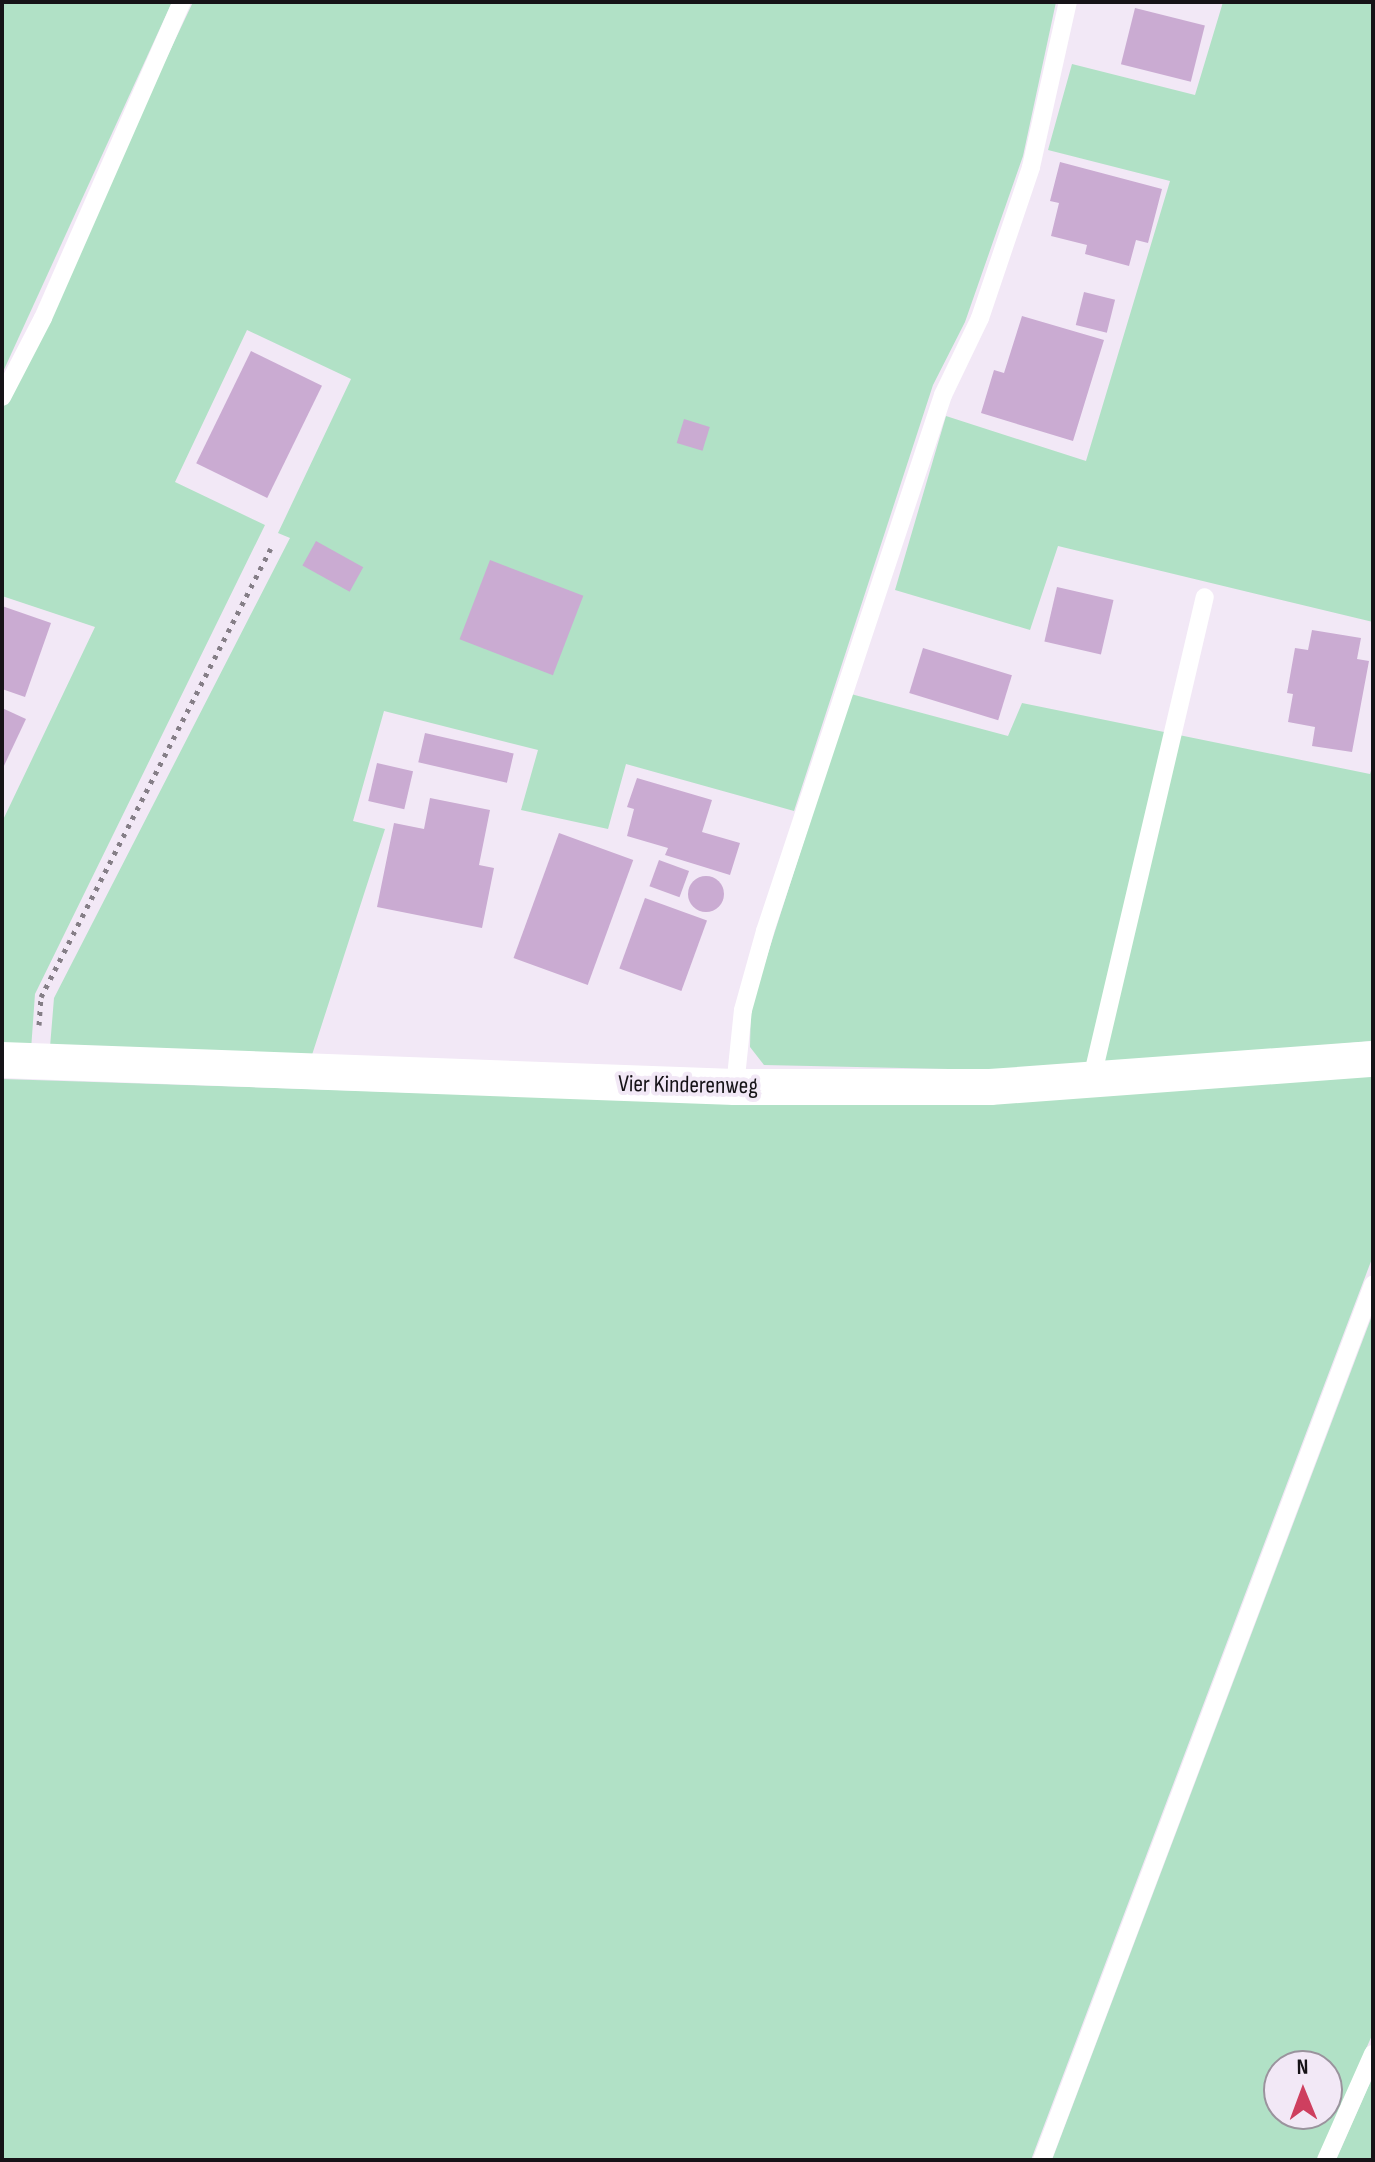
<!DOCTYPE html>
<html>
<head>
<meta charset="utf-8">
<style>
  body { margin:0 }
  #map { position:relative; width:1375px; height:2162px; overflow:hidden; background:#f2e8f6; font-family:"Sofia Sans Condensed",sans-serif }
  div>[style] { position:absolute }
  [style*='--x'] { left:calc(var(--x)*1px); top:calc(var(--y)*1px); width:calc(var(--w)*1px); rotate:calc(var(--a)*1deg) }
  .green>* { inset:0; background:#b1e1c6 }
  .building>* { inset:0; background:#caabd2; transform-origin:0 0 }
  .round { border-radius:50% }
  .path>* { height:5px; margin-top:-2.5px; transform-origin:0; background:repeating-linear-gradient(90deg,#857e87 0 4px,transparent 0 10px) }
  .lane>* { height:18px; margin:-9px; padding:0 9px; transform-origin:9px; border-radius:9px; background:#fff }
  .street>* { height:36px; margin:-18px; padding:0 18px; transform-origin:18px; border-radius:18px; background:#fff }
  span { translate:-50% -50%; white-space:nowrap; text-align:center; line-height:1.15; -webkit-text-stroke:8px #f2e8f6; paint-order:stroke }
  .street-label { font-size:24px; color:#161317 }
  .frame { position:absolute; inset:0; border:4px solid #161317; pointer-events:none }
  .north { position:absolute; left:1263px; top:2050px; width:80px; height:80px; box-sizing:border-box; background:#f2e8f6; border:2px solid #9a939d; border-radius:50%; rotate:359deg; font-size:22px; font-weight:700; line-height:32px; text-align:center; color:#161317 }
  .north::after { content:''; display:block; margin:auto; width:28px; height:36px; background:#ce3f5f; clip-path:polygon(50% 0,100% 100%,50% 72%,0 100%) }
</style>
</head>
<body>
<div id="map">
  <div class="green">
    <i style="clip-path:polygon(2px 2px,172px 2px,2px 374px)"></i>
    <i style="clip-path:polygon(193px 2px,1056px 2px,1023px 156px,965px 322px,933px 385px,794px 811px,626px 764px,608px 829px,521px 810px,538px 750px,384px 711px,353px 821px,385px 829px,311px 1058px,50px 1047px,54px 998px,290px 538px,278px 533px,351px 379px,247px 330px,175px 482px,265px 525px,35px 994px,31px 1050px,2px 1049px,2px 822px,95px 627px,2px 596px,2px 406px)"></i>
    <i style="clip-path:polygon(1223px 2px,1373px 2px,1373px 622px,1058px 546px,1030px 630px,895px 590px,946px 416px,1086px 461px,1170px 181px,1048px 150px,1072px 64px,1195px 95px)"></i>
    <i style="clip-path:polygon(851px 694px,1008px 736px,1022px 703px,1370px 774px,1373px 764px,1373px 1041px,1039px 1071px,764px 1065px,750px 1047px,751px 1006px)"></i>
    <i style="clip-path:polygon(1373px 1070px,1373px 1256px,1031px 2160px,2px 2160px,2px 1079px,735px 1103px)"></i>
    <i style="clip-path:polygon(evenodd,1373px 1313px,1373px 2033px,1317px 2160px,1052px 2160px,1373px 1313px,1279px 2066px,1327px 2066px,1327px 2114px,1279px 2114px,1279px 2066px)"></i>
    <i style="clip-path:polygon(1373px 2076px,1373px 2160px,1336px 2160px)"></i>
  </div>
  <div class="building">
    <i style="left:1135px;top:8px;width:72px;height:58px;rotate:14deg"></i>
    <i style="clip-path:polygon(1060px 162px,1162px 189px,1148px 243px,1136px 240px,1129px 266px,1085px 254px,1087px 245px,1051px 236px,1059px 203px,1050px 201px)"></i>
    <i style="left:1084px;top:292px;width:32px;height:34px;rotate:14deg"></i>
    <i style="clip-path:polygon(1022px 316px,1104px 340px,1073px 441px,981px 413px,994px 370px,1004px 373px)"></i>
    <i style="left:251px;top:351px;width:79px;height:125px;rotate:26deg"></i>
    <i style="left:684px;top:419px;width:27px;height:25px;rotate:17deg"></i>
    <i style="left:316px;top:541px;width:54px;height:28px;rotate:29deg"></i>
    <i style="left:490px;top:560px;width:100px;height:85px;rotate:21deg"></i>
    <i style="left:1057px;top:587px;width:58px;height:56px;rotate:13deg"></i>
    <i style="clip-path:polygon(2px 606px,51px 623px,25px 697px,2px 689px)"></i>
    <i style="clip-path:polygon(1312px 630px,1361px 638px,1357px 659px,1369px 661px,1352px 752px,1312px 746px,1315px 727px,1288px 722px,1293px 694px,1287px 693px,1295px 648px,1308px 650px)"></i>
    <i style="left:923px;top:648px;width:93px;height:47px;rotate:17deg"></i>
    <i style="clip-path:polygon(2px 708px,26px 719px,2px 770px)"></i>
    <i style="left:425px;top:733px;width:91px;height:30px;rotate:13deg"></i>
    <i style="left:377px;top:763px;width:37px;height:39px;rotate:13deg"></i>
    <i style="clip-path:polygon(637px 778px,712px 800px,702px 832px,740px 843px,730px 875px,665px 855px,668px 848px,627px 836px,634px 809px,627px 807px)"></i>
    <i style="clip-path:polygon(430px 798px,490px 810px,479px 865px,494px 868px,482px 928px,377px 907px,394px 823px,424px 829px)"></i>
    <i style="left:559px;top:833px;width:79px;height:133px;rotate:20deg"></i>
    <i style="left:659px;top:860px;width:32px;height:28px;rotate:20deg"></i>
    <i class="round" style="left:688px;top:876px;width:36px;height:36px"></i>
    <i style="left:645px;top:898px;width:66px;height:75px;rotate:20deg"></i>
  </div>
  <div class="path">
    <i style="--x:39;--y:1025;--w:28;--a:-86"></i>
    <i style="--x:41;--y:997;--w:504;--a:-62.88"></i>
  </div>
  <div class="lane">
    <i style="--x:2;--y:397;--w:89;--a:-62.6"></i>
    <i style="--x:43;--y:318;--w:345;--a:-66.3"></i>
    <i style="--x:1091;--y:1082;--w:498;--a:-76.8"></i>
    <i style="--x:735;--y:1087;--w:77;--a:-84.1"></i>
    <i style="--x:743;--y:1010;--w:82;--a:-74.4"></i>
    <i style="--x:765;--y:931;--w:565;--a:-71.63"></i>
    <i style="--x:943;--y:395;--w:85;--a:-64.3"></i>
    <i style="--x:980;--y:318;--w:159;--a:-71.3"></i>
    <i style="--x:1031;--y:167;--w:169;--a:-77.4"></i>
    <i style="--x:1042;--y:2160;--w:936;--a:-69.28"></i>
    <i style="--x:1326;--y:2160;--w:116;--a:-66.1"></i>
  </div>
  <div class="street">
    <i style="--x:2;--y:1060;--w:733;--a:2.11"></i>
    <i style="--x:735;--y:1087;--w:255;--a:0"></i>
    <i style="--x:990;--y:1087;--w:384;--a:-4.2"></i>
  </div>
  <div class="street-label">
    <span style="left:688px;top:1085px;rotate:1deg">Vier Kinderenweg</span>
  </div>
  <div class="frame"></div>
  <div class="north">N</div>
</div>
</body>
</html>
